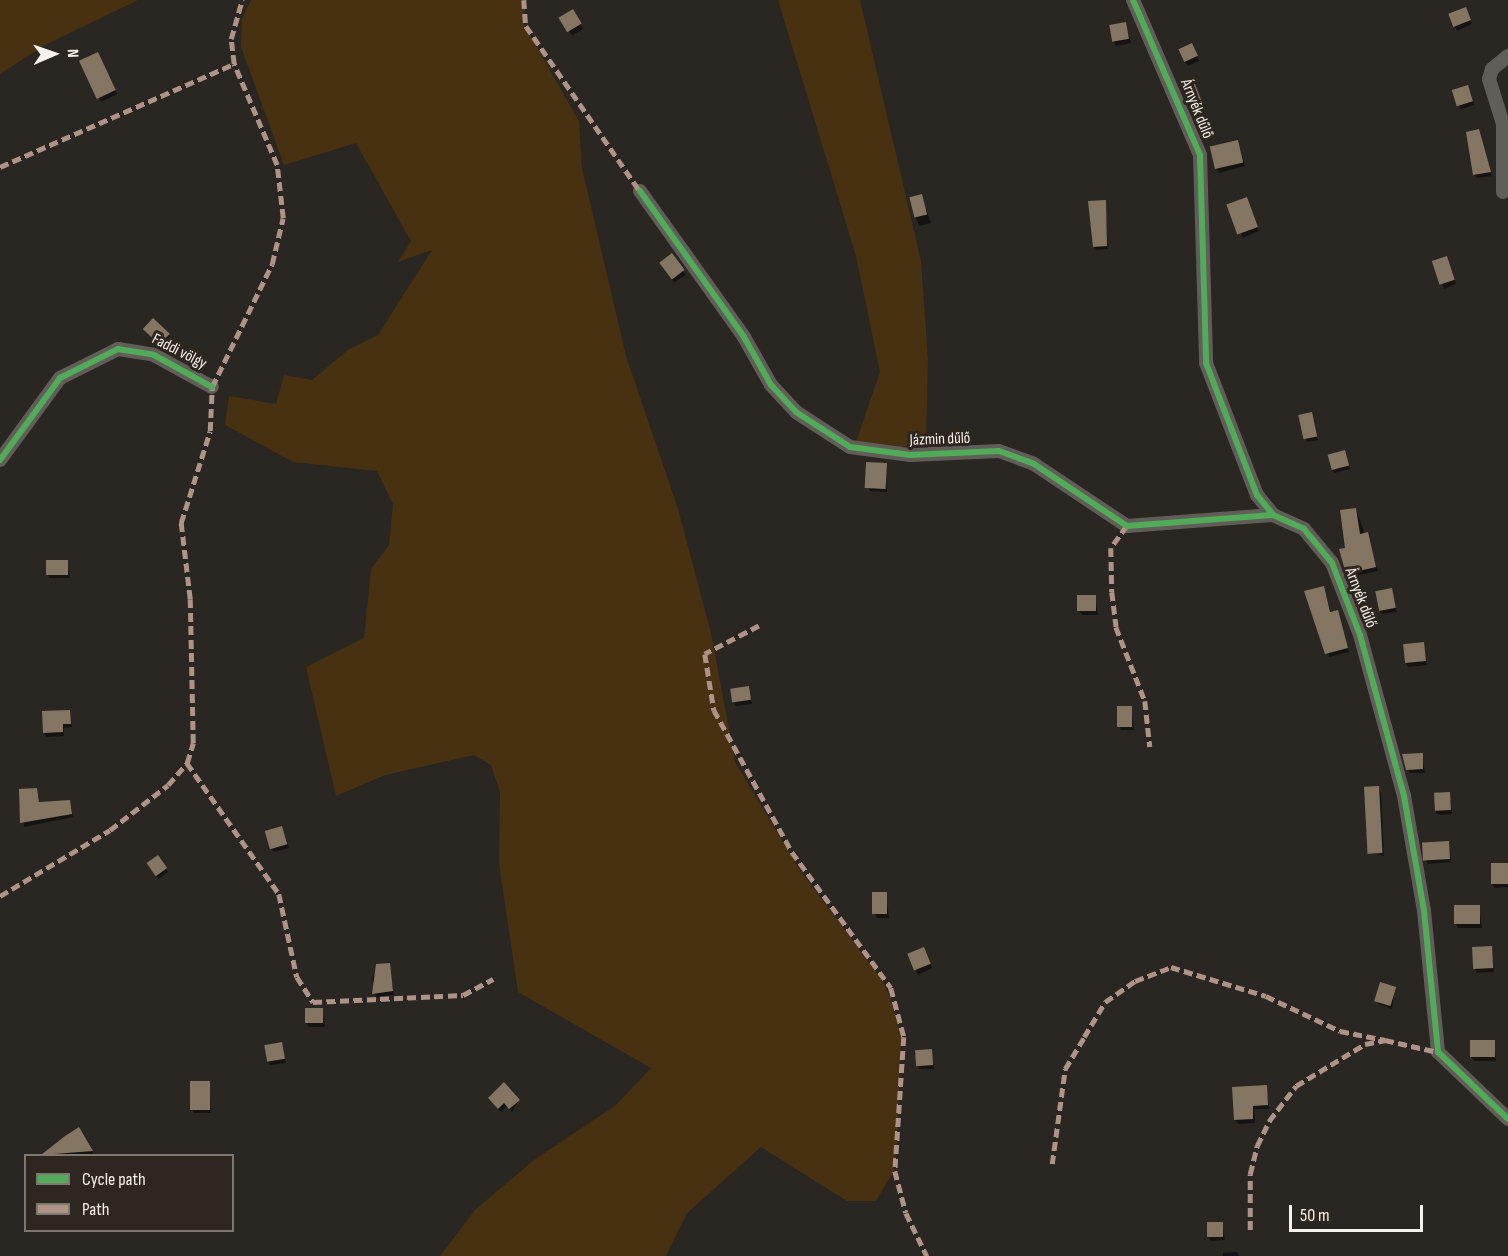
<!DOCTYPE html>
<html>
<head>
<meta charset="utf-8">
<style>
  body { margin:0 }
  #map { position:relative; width:1508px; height:1256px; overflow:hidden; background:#2a2722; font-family:"Sofia Sans Condensed",sans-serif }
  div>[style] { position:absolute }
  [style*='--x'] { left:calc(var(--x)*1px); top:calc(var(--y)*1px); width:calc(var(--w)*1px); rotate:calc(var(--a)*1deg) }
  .green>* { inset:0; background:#473111 }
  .shadow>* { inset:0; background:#0007; transform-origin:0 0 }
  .building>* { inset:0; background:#847663; transform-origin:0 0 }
  .street>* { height:14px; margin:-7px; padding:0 7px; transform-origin:7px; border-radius:7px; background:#615e5a }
  .quiet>* { height:4.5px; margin-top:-2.25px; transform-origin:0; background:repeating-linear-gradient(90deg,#af9288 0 9px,transparent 0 13.5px) }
  .cycleway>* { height:6px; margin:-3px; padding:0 3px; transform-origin:3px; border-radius:3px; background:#51ab58 }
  span { translate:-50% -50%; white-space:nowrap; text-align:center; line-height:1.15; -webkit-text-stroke:6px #2e271f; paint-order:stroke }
  .street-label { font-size:16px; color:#f6f1ec }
  .legend { position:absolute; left:24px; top:1154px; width:210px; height:78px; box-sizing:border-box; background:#2e271f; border:2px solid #7e7871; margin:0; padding:8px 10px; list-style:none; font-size:18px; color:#f6f1ec }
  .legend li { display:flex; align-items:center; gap:12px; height:30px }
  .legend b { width:30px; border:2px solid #7e7871 }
  .north { position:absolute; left:24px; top:24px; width:60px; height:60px; -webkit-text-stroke:4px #2e271f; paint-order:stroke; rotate:88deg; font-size:16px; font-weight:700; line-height:24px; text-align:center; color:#f6f1ec }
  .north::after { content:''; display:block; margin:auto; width:21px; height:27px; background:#f6f1ec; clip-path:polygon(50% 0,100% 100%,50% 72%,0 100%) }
  .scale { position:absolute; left:1289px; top:1205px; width:134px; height:27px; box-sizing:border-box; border:3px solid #f6f1ec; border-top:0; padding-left:8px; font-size:18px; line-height:21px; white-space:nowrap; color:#f6f1ec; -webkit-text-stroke:4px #2e271f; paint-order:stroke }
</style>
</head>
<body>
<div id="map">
  <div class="green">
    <i style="clip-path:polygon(0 0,138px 0,45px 45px,0 74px)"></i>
    <i style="clip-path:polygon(251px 0,524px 0,524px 25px,579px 121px,582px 168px,626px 356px,678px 509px,711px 633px,735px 762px,799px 869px,882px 980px,891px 1000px,901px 1036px,897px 1147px,893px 1172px,876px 1201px,847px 1201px,761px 1147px,687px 1213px,666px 1256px,440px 1256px,476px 1209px,534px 1160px,616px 1105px,651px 1068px,518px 992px,499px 863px,500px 792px,491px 765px,474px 755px,385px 775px,336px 796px,306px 667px,364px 638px,371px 569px,389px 545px,393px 504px,377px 471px,293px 462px,225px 425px,229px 396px,276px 404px,284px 375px,312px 380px,348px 350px,378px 335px,432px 250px,398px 262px,411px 241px,356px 143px,284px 165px,241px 47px,242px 19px)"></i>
    <i style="clip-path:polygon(778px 0,860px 0,921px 261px,928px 359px,926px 443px,894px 448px,856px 442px,880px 372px,856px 256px)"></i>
  </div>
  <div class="shadow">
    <i style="left:572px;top:12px;width:20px;height:13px;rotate:57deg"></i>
    <i style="clip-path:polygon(1467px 13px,1472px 24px,1457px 31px,1455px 27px)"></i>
    <i style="clip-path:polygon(1125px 24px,1131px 43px,1116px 46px,1114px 42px)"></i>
    <i style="clip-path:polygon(1194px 49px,1199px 61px,1188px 66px,1185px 62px)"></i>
    <i style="clip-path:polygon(100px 57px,117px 94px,101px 102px,81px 62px)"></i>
    <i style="clip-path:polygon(1197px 90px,1205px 111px,1195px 115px,1193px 111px)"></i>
    <i style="clip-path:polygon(1470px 91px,1474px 105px,1461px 109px,1459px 105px)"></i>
    <i style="clip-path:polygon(1478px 130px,1492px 176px,1477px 178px,1474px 174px)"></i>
    <i style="clip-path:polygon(1238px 142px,1245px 166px,1219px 173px,1217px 169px)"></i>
    <i style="clip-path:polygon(921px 196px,931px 223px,920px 226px,915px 217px)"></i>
    <i style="clip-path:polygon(1105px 201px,1108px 249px,1096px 250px,1094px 246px)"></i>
    <i style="clip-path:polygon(1249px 203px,1259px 231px,1243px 238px,1229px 205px)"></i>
    <i style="left:672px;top:255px;width:24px;height:14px;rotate:55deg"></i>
    <i style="clip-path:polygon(1434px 262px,1449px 262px,1456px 284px,1444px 289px)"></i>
    <i style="clip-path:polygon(145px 329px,169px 335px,171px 339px,163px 347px)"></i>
    <i style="clip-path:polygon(1313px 418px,1318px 440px,1307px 442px,1305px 438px)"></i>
    <i style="clip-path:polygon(1346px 455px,1350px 469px,1334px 473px,1332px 469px)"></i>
    <i style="clip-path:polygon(886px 464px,887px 492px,870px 491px,868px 487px)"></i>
    <i style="clip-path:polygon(1356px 509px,1378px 571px,1350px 577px,1347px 549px)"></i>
    <i style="clip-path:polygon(67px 562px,70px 578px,50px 578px,47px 574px)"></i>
    <i style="clip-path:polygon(1391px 590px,1397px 612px,1382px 614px,1379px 610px)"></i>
    <i style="clip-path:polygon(1325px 592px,1331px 614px,1339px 616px,1349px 652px,1329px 657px)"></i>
    <i style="clip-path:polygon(1095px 597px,1098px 615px,1082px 615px,1079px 611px)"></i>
    <i style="clip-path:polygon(1423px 644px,1427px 665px,1408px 667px,1406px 663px)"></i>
    <i style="clip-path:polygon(748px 688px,752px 704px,736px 706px,733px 702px)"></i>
    <i style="clip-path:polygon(1131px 707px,1134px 730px,1121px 730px,1119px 726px)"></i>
    <i style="clip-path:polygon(69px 711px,72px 727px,64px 728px,64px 736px,47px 737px,44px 733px)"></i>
    <i style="clip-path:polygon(1422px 755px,1425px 773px,1410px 773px,1408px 769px)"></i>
    <i style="clip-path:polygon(37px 789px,40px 804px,70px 801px,73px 817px,24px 827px,21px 791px)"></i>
    <i style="clip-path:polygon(1378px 789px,1381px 793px,1384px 856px,1368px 852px)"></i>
    <i style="clip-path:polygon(1449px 793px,1452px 814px,1438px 815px,1436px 811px)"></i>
    <i style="clip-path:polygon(282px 828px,289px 848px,274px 852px,272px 848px)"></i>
    <i style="clip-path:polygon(1448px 843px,1451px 862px,1428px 864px,1426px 860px)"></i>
    <i style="left:158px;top:857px;width:18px;height:12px;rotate:56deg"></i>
    <i style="clip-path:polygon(1508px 865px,1508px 887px,1495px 888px,1492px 884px)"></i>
    <i style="clip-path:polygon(886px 893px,889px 918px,877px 918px,875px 914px)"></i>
    <i style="clip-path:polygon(1479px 907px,1482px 928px,1458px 928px,1456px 924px)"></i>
    <i style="clip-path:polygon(1491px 947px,1494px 972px,1477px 973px,1475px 969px)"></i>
    <i style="clip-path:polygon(926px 953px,932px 968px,918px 975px,916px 971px)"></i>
    <i style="clip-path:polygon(389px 964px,394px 995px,376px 997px,372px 977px)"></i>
    <i style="clip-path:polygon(1395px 989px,1392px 1009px,1378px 1004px,1376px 1000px)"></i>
    <i style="clip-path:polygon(322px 1009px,325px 1027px,309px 1027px,306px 1023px)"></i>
    <i style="clip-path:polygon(1494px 1041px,1496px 1061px,1474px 1061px,1471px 1057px)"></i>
    <i style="clip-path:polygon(281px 1044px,286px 1063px,270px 1065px,267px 1061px)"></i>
    <i style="clip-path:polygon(931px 1051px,934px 1069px,919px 1069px,917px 1065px)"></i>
    <i style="clip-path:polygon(209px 1082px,211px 1113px,194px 1113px,192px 1109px)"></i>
    <i style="clip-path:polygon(1266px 1087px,1269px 1109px,1254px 1109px,1255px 1123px,1238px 1124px,1235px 1120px)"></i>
    <i style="clip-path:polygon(519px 1100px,512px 1112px,507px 1106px,501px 1112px,492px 1102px)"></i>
    <i style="clip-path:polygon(79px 1130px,94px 1155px,42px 1156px)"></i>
    <i style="clip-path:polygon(1222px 1224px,1225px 1240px,1211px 1241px,1208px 1237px)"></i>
    <i style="clip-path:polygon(1237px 1252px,1239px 1256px,1223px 1256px,1223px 1253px)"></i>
  </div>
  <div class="building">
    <i style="left:1466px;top:7px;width:14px;height:19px;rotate:69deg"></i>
    <i style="left:573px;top:9px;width:17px;height:17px;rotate:59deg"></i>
    <i style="left:1126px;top:22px;width:17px;height:17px;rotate:80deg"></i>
    <i style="left:1192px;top:43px;width:14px;height:15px;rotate:65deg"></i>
    <i style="left:98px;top:52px;width:42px;height:21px;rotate:65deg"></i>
    <i style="left:1195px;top:84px;width:25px;height:14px;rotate:69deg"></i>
    <i style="left:1468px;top:85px;width:17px;height:17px;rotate:73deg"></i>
    <i style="clip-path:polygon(1479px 129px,1491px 172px,1473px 175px,1466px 132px)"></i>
    <i style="left:1238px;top:140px;width:23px;height:29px;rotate:77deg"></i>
    <i style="left:922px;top:194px;width:21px;height:13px;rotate:76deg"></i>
    <i style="left:1247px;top:197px;width:32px;height:22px;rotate:70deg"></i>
    <i style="clip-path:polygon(1106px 200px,1107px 246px,1093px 247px,1088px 201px)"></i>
    <i style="left:672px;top:253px;width:21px;height:16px;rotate:53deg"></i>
    <i style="left:1447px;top:256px;width:25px;height:16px;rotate:72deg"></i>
    <i style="left:153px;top:318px;width:23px;height:15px;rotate:43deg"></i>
    <i style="left:1312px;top:412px;width:25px;height:14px;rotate:78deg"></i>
    <i style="left:1345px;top:450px;width:16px;height:18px;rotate:75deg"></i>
    <i style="left:866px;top:462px;width:21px;height:26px;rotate:3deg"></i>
    <i style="clip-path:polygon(1356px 508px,1360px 534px,1368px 532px,1376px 567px,1346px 574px,1339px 549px,1345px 548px,1340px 510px)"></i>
    <i style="left:46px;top:560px;width:22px;height:15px"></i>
    <i style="clip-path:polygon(1324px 586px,1330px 612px,1338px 610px,1348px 648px,1325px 654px,1304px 591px)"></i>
    <i style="left:1392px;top:588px;width:20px;height:17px;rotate:79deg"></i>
    <i style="left:1096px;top:595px;width:16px;height:19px;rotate:90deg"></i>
    <i style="left:1424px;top:642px;width:19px;height:21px;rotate:84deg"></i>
    <i style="left:749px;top:686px;width:14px;height:19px;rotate:82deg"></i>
    <i style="left:1117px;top:706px;width:15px;height:21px"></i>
    <i style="clip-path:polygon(70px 710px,71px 724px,63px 724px,63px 732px,43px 733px,42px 711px)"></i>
    <i style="clip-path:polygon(1423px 753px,1423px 769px,1406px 770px,1402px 754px)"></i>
    <i style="left:1379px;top:786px;width:67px;height:15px;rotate:87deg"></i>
    <i style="clip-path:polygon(37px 788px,39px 802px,70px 800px,72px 814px,20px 823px,19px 789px)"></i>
    <i style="left:1450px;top:792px;width:18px;height:16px;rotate:87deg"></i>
    <i style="left:282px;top:826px;width:19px;height:18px;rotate:74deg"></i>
    <i style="left:1449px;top:841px;width:18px;height:27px;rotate:87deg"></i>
    <i style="left:158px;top:855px;width:16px;height:14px;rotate:55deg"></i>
    <i style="left:1491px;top:863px;width:17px;height:21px"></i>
    <i style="left:872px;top:892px;width:15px;height:22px"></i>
    <i style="left:1480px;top:905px;width:19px;height:26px;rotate:90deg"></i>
    <i style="left:1492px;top:946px;width:22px;height:20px;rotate:87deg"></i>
    <i style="left:924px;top:947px;width:18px;height:18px;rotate:68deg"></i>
    <i style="clip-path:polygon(390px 963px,393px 991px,372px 994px,376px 964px)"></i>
    <i style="left:1380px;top:982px;width:17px;height:20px;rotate:17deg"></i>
    <i style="left:305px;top:1008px;width:18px;height:15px"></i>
    <i style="left:1470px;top:1040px;width:25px;height:17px"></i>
    <i style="left:282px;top:1042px;width:17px;height:18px;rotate:80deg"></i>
    <i style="left:932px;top:1049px;width:16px;height:17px;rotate:86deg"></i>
    <i style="left:190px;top:1081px;width:20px;height:29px"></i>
    <i style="clip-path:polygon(504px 1082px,520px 1100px,509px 1109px,504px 1103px,498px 1109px,488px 1098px)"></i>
    <i style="clip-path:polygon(1267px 1085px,1268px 1105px,1253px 1106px,1253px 1119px,1234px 1120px,1232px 1087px)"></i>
    <i style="clip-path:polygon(79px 1127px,93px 1151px,41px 1155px,65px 1136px)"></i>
    <i style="left:1223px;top:1222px;width:15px;height:16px;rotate:90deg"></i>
  </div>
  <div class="street">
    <i style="--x:1133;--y:0;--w:169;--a:66.6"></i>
    <i style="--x:1200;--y:155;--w:208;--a:88.3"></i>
    <i style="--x:1206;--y:363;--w:142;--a:68.9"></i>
    <i style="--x:1257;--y:495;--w:26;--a:51"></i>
    <i style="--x:1273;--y:515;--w:34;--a:24"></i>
    <i style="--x:1304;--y:529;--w:44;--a:50.5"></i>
    <i style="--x:1332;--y:563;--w:77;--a:68.7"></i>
    <i style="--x:1360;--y:635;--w:167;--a:74.7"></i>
    <i style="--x:1404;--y:796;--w:117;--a:80.1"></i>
    <i style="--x:1424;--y:911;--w:142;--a:84.3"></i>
    <i style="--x:1438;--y:1052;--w:97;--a:43.7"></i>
    <i style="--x:640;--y:191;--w:179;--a:54.5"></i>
    <i style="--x:744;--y:337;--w:55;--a:60.6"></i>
    <i style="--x:771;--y:385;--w:37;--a:47"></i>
    <i style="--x:796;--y:412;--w:64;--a:32.9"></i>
    <i style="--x:850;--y:447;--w:61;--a:7.6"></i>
    <i style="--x:910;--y:455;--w:89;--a:-2.6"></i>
    <i style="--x:999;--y:451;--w:37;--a:20"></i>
    <i style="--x:1034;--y:464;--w:112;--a:33.7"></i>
    <i style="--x:1127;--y:526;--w:146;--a:-4.3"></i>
    <i style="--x:1503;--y:192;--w:68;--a:-90"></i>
    <i style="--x:1503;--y:124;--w:47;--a:-107.3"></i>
    <i style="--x:1489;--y:79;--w:10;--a:-73"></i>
    <i style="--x:1492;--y:69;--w:21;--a:-39"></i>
    <i style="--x:0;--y:460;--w:102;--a:-53.8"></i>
    <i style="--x:60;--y:378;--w:65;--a:-26.6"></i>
    <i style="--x:118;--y:349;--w:36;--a:9"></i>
    <i style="--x:154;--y:355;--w:66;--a:28.9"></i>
  </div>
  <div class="quiet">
    <i style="--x:524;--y:0;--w:26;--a:86"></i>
    <i style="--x:526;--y:26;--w:201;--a:55.4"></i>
    <i style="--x:0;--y:167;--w:256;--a:-23.8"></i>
    <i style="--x:1127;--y:526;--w:27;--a:126"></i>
    <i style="--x:1111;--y:548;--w:44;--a:88.7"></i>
    <i style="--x:1112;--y:592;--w:35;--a:83"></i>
    <i style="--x:1116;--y:627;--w:79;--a:68.6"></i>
    <i style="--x:1145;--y:701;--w:46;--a:83.8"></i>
    <i style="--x:759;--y:626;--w:61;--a:152.6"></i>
    <i style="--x:705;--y:654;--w:57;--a:80.9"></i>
    <i style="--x:714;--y:710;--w:162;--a:61.2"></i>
    <i style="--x:792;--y:852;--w:168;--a:53.9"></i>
    <i style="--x:891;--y:988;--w:51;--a:75.1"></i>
    <i style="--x:904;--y:1037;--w:134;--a:93.8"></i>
    <i style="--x:895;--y:1171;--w:43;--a:75.3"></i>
    <i style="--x:906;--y:1213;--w:48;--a:64"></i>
    <i style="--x:187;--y:763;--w:160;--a:54.9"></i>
    <i style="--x:279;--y:894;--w:85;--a:77.8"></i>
    <i style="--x:297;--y:977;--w:30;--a:57"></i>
    <i style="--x:313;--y:1002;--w:150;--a:-2.7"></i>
    <i style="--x:463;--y:995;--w:34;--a:-28"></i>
    <i style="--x:0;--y:896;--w:128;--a:-31"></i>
    <i style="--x:110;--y:830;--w:73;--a:-37.8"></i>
    <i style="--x:168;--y:785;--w:29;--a:-49"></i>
    <i style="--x:187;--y:763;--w:21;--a:-73"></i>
    <i style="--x:193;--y:743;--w:144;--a:-91.2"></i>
    <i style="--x:190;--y:599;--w:77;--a:-96.8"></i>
    <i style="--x:181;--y:523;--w:96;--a:-72.5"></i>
    <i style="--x:210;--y:431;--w:44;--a:-87.4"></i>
    <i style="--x:212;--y:387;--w:137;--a:-64"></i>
    <i style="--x:272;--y:264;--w:47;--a:-76.6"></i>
    <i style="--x:283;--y:218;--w:53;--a:-96.5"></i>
    <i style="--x:277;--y:165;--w:110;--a:-113.1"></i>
    <i style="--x:234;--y:64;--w:25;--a:-97"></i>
    <i style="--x:231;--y:39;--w:41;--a:-74.2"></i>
    <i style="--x:1052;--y:1164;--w:96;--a:-82.2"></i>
    <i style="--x:1065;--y:1069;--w:37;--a:-59"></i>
    <i style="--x:1084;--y:1037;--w:41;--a:-59"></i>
    <i style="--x:1105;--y:1002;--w:37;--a:-35"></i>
    <i style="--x:1135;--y:981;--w:39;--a:-21"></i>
    <i style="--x:1171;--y:967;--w:99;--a:17"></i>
    <i style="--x:1266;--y:996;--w:82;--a:25.3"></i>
    <i style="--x:1340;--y:1031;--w:46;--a:11.3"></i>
    <i style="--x:1250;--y:1230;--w:56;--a:-90"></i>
    <i style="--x:1250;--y:1174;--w:29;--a:-76"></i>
    <i style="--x:1257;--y:1146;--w:28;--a:-64"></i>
    <i style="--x:1269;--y:1121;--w:44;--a:-52.4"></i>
    <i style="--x:1296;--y:1086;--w:81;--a:-31.3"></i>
    <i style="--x:1365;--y:1044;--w:20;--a:-11"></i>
    <i style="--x:1385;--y:1040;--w:54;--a:12.8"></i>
  </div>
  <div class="cycleway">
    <i style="--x:1133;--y:0;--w:169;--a:66.6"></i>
    <i style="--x:1200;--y:155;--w:208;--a:88.3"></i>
    <i style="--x:1206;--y:363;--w:142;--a:68.9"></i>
    <i style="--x:1257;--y:495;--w:26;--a:51"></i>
    <i style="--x:1273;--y:515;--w:34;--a:24"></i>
    <i style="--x:1304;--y:529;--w:44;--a:50.5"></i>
    <i style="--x:1332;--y:563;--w:77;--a:68.7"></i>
    <i style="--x:1360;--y:635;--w:167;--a:74.7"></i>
    <i style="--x:1404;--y:796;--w:117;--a:80.1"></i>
    <i style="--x:1424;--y:911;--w:142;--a:84.3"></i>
    <i style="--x:1438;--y:1052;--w:97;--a:43.7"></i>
    <i style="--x:640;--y:191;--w:179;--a:54.5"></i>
    <i style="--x:744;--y:337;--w:55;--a:60.6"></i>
    <i style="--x:771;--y:385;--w:37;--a:47"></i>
    <i style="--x:796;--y:412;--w:64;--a:32.9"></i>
    <i style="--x:850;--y:447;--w:61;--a:7.6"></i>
    <i style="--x:910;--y:455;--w:89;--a:-2.6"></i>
    <i style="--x:999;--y:451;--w:37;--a:20"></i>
    <i style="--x:1034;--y:464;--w:112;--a:33.7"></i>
    <i style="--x:1127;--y:526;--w:146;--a:-4.3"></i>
    <i style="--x:0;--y:460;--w:102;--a:-53.8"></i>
    <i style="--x:60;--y:378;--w:65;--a:-26.6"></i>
    <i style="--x:118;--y:349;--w:36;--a:9"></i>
    <i style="--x:154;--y:355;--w:66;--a:28.9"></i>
  </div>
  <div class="street-label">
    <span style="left:1196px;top:109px;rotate:68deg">Árnyék dűlő</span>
    <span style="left:179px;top:352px;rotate:27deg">Faddi völgy</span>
    <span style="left:940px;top:440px;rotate:-2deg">Jázmin dűlő</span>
    <span style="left:1360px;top:598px;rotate:69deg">Árnyék dűlő</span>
  </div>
  <ul class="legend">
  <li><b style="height:8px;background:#51ab58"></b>Cycle path</li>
  <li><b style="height:8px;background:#af9288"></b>Path</li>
  </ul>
  <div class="north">N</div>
  <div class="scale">50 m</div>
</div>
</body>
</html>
